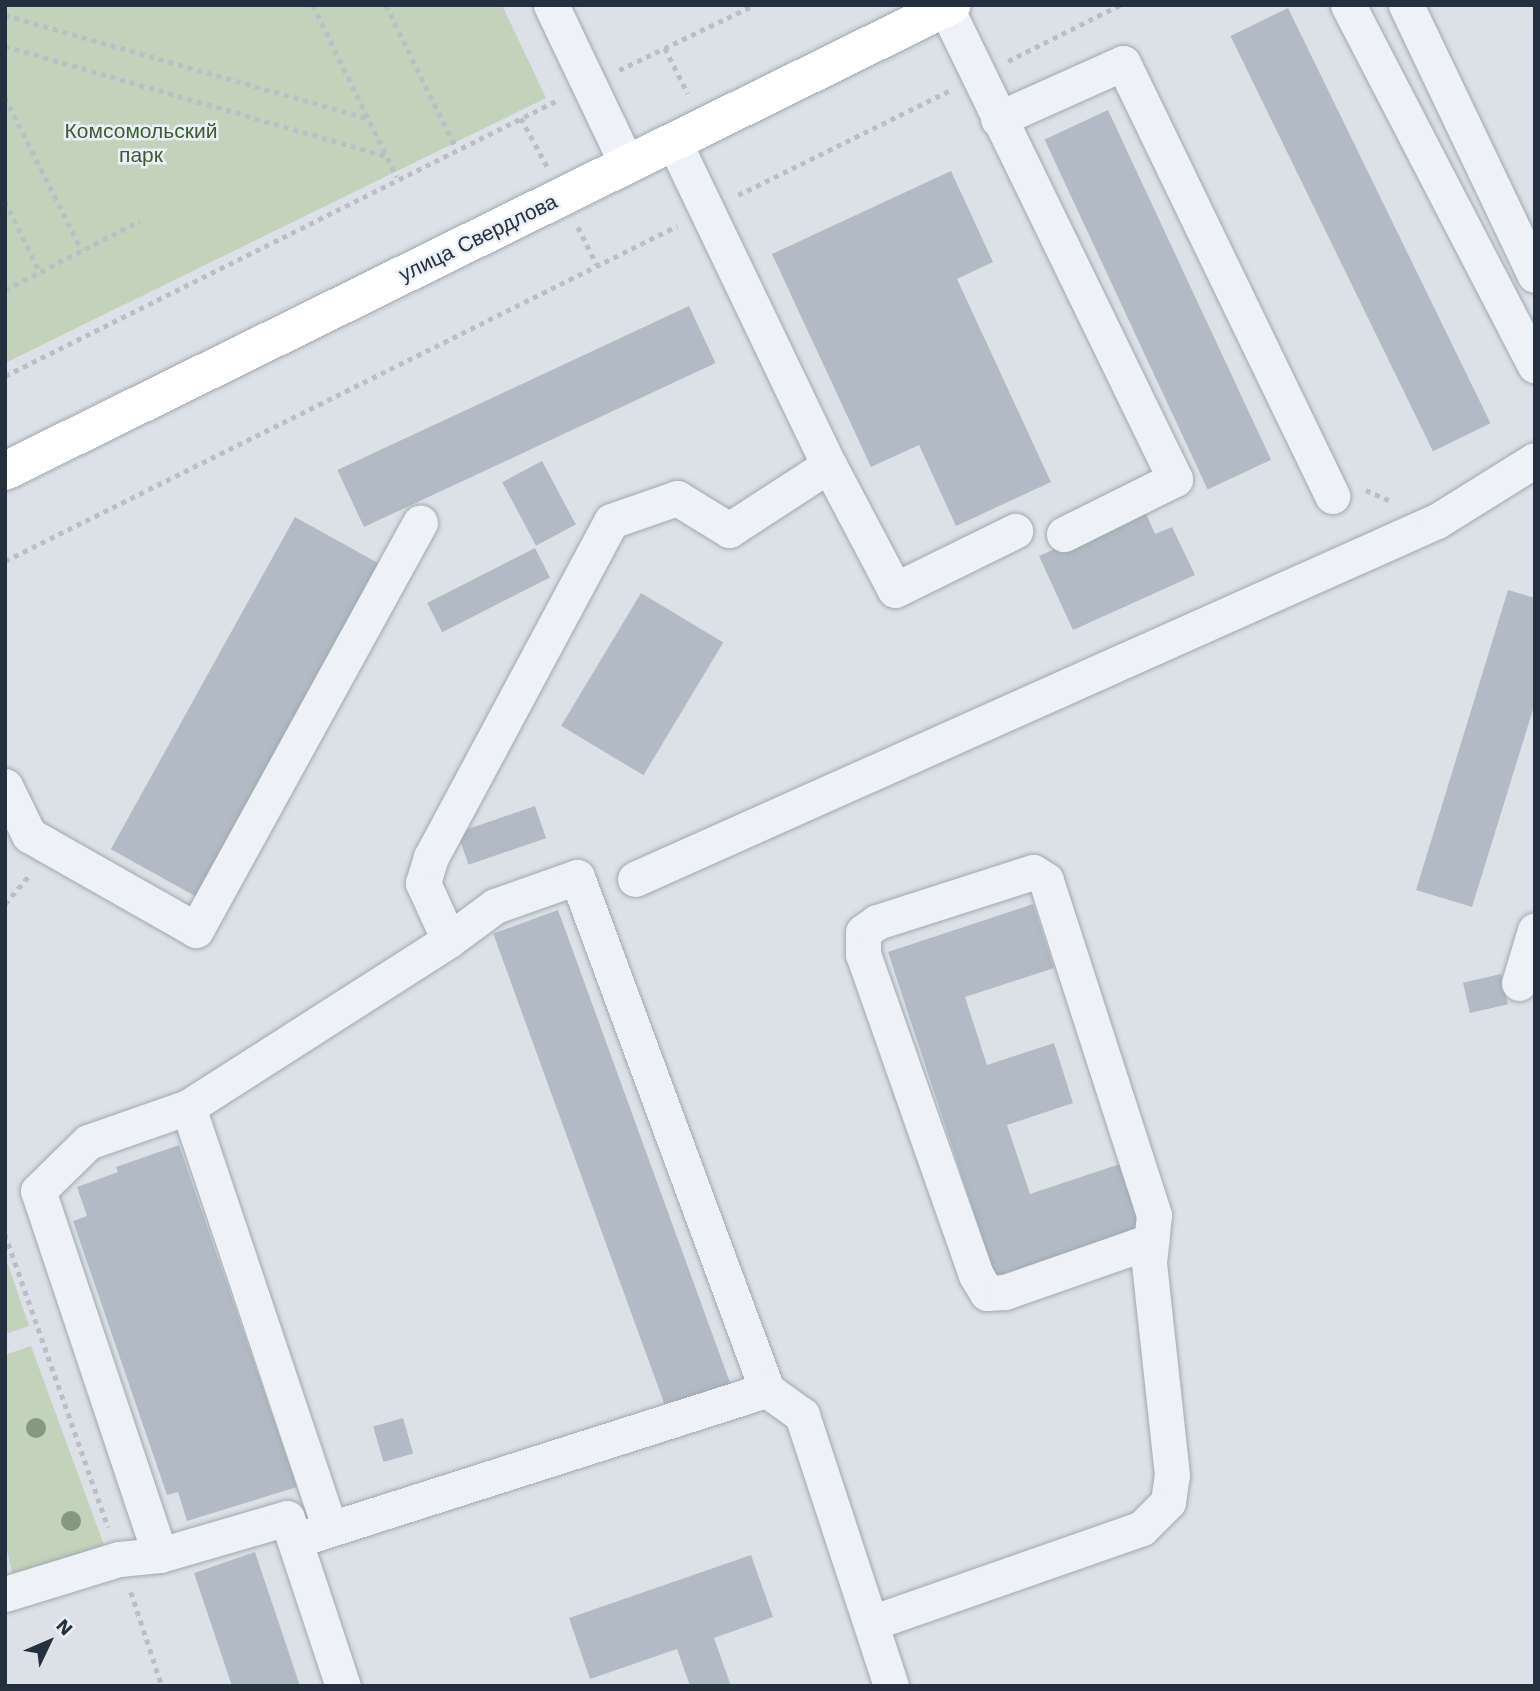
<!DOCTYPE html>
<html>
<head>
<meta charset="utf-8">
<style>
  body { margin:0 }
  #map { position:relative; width:1540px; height:1691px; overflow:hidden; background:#dbe1e7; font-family:"Work Sans",sans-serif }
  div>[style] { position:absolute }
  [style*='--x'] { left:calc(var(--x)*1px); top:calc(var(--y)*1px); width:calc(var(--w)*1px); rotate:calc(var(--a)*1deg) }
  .green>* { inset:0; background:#c3d2bb }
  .building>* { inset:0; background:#b2bbc5; transform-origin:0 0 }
  .path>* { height:4.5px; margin-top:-2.25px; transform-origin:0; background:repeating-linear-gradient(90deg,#b9bfc6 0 5px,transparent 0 10px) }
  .roads { filter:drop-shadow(0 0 2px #a0a8b1) drop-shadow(0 0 2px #a0a8b1) }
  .minor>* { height:35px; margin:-17.5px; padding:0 17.5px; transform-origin:17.5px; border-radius:17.5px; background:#eef1f5 }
  .major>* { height:38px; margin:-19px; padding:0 19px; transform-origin:19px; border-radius:19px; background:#fff }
  .trees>* { width:20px; height:20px; margin:-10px; border-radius:50%; background:#849882 }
  span { translate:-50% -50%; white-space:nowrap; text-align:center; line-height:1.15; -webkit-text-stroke:5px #eaf0f5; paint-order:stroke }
  .park-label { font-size:21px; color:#3c5c2f }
  .street-label { font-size:21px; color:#24303f }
  .frame { position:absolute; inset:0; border:7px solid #24303f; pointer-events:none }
  .north { position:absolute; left:14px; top:1607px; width:70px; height:70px; -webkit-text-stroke:5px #eaf0f5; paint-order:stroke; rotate:46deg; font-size:19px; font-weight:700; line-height:28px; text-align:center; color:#24303f }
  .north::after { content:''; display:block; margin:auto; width:24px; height:32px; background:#24303f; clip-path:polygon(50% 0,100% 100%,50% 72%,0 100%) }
</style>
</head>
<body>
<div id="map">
  <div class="green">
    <i style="clip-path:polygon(5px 5px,502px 5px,546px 98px,5px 363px)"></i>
    <i style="clip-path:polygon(5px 1256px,29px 1326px,5px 1334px)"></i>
    <i style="clip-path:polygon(31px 1346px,104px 1545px,13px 1577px,5px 1542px,5px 1355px)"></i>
  </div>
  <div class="building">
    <i style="left:1288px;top:8px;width:462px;height:64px;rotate:64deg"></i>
    <i style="left:1108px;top:110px;width:386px;height:70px;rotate:65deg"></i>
    <i style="clip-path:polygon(951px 171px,993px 262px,957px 279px,1051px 482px,956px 526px,919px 445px,871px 467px,772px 254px)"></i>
    <i style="left:689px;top:306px;width:63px;height:388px;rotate:65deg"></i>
    <i style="left:542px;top:461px;width:72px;height:45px;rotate:62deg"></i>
    <i style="clip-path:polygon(1144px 509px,1155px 534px,1172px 527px,1195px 575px,1073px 630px,1039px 556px)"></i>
    <i style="left:295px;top:517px;width:98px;height:380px;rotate:29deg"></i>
    <i style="left:535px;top:548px;width:33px;height:121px;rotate:63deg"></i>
    <i style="clip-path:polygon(1508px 590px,1535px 598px,1535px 703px,1472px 907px,1416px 890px)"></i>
    <i style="left:641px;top:593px;width:96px;height:155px;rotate:31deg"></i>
    <i style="left:535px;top:806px;width:34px;height:82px;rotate:71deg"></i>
    <i style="clip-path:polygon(1033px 904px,1054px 968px,965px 997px,987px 1065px,1054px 1043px,1073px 1103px,1007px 1125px,1030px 1194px,1120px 1164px,1141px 1229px,995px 1277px,888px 952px)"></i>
    <i style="left:558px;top:910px;width:510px;height:69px;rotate:70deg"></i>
    <i style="left:1501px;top:974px;width:31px;height:39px;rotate:77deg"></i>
    <i style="clip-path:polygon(179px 1145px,297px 1487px,187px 1521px,178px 1492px,167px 1495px,73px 1221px,87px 1216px,77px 1187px,118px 1172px,116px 1167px)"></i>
    <i style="left:403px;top:1418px;width:37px;height:31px;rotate:74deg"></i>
    <i style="clip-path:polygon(255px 1552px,300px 1686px,232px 1686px,194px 1573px)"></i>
    <i style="clip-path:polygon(751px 1555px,773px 1617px,714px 1638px,731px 1686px,690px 1686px,677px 1649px,590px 1679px,569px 1618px)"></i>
  </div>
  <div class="path">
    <i style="--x:313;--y:5;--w:191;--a:64"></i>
    <i style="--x:386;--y:5;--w:159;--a:63.9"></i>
    <i style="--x:5;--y:15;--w:379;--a:15.9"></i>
    <i style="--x:5;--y:46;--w:398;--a:16.1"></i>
    <i style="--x:665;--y:48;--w:51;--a:63.4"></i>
    <i style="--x:1008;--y:61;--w:125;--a:-26.6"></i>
    <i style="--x:619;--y:70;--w:150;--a:-25.7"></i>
    <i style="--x:5;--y:97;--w:172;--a:63.4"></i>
    <i style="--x:521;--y:118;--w:55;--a:61.6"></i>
    <i style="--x:738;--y:195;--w:237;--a:-26.3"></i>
    <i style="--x:5;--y:201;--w:79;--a:63.8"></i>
    <i style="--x:578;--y:227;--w:42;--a:63.4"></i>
    <i style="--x:5;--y:290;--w:151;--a:-27.2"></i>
    <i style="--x:5;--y:376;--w:618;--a:-26.52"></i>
    <i style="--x:1366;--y:490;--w:30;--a:24"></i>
    <i style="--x:5;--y:561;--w:751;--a:-26.5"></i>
    <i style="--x:5;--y:904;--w:38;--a:-50"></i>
    <i style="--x:5;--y:1234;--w:311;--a:70.6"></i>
    <i style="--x:131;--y:1592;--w:99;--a:71.7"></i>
  </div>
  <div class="roads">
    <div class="minor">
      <i style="--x:551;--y:5;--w:176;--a:64.5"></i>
      <i style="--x:1348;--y:5;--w:406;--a:62.6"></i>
      <i style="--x:1406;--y:5;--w:299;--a:64.5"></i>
      <i style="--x:946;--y:8;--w:524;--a:64.07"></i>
      <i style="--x:1175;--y:479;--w:124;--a:153.6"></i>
      <i style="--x:998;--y:119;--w:137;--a:-24.1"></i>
      <i style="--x:1123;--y:63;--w:481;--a:64.2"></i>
      <i style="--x:674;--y:142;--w:358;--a:64.4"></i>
      <i style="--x:829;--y:465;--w:141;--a:62.2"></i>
      <i style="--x:895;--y:590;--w:134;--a:-26.2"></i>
      <i style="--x:5;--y:786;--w:55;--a:63.9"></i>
      <i style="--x:29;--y:835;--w:192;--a:29.6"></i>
      <i style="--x:196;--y:930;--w:465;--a:-61.2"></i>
      <i style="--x:635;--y:879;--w:878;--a:-24.06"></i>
      <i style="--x:1437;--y:521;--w:115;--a:-31.9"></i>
      <i style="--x:449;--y:940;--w:57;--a:-36.5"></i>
      <i style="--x:495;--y:906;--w:87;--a:-19.5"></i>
      <i style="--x:577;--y:877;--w:547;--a:69.68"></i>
      <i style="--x:767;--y:1390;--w:43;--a:35.5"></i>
      <i style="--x:802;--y:1415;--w:285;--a:71.8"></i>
      <i style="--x:1519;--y:983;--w:55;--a:-73.2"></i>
      <i style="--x:188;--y:1107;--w:445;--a:71.4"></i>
      <i style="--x:296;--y:1540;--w:494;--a:-17.7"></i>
      <i style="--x:160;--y:1555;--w:384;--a:-108.5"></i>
      <i style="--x:38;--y:1191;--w:70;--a:-44.4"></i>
      <i style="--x:88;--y:1142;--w:106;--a:-19.3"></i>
      <i style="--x:188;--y:1107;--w:310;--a:-32.6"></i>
      <i style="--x:449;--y:940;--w:63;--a:-114.5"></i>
      <i style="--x:423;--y:883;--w:27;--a:-73"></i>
      <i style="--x:431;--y:857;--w:381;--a:-61.8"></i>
      <i style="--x:611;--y:521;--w:70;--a:-19.2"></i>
      <i style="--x:677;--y:498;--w:61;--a:31.6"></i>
      <i style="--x:729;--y:530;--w:119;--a:-33"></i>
      <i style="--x:5;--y:1594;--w:119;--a:-17.1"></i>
      <i style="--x:119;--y:1559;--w:41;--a:-5.6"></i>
      <i style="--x:160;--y:1555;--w:132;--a:-16.2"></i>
      <i style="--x:287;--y:1518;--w:177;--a:71.6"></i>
      <i style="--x:871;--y:1623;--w:287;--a:-19.3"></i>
      <i style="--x:1142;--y:1528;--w:37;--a:-45"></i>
      <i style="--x:1168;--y:1502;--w:27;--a:-82"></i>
      <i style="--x:1172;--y:1475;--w:213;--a:-96.2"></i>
      <i style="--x:1149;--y:1263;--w:48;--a:-84.1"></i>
      <i style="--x:1154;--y:1215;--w:352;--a:-107.9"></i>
      <i style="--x:1046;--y:880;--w:15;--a:-148"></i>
      <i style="--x:1033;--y:872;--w:164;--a:162.2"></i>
      <i style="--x:877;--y:922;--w:17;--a:144"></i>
      <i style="--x:863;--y:932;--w:22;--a:90"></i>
      <i style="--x:863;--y:954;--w:340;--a:70.6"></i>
      <i style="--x:976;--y:1275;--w:21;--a:59"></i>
      <i style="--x:987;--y:1293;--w:18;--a:-3"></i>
      <i style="--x:1005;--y:1292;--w:155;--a:-19.3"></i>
    </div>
    <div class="major">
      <i style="--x:5;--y:471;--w:1055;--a:-26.22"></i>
    </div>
  </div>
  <div class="trees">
    <i style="left:36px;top:1428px"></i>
    <i style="left:71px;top:1521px"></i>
  </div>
  <div class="park-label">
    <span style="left:141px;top:143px">Комсомольский<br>парк</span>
  </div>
  <div class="street-label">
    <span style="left:478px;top:238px;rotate:-26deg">улица Свердлова</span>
  </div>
  <div class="frame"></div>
  <div class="north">N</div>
</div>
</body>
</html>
